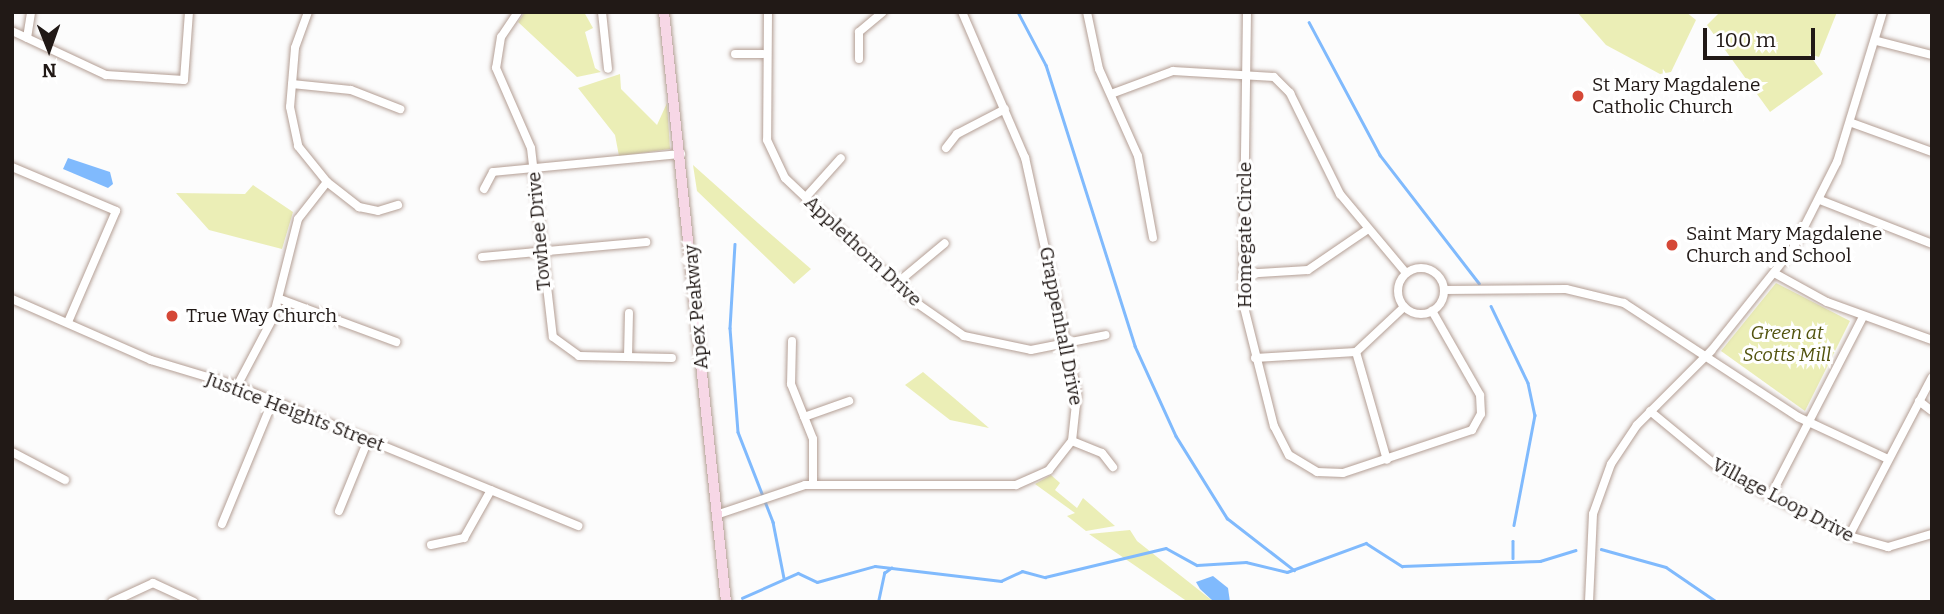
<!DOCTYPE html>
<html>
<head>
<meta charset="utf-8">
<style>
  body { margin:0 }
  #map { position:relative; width:1944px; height:614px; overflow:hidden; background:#fcfcfc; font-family:Bitter,serif }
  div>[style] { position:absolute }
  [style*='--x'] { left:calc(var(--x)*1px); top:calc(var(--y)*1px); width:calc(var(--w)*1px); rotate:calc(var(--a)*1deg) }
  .green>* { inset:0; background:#ebeeb6 }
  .water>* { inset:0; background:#80bafd }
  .stream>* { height:2.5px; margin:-1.25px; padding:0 1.25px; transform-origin:1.25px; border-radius:1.25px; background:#80bafd }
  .roads { filter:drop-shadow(0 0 2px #b49f95) drop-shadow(0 0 2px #b49f95) }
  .minor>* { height:8px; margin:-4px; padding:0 4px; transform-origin:4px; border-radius:4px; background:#fff }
  .minor>.ring { margin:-4px; padding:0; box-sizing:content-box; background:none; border:8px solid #fff; border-radius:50% }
  .secondary>* { height:10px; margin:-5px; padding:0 5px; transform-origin:5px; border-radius:5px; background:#f7d7e6 }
  .dots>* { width:19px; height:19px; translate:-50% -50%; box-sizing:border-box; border:4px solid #fff; border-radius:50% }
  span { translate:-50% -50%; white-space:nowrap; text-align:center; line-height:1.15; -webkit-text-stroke:6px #fff; paint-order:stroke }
  .poi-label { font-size:19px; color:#211916 }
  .left { translate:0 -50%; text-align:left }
  .street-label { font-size:19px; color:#211916 }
  .park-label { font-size:19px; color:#52530e; font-style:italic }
  .frame { position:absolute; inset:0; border:14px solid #211916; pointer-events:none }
  .north { position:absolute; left:14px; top:14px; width:70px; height:70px; -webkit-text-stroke:5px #fff; paint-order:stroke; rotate:179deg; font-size:19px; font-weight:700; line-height:28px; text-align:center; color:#211916 }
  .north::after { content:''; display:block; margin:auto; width:24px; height:32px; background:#211916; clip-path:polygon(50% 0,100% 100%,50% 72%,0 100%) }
  .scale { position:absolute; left:1703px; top:28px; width:112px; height:32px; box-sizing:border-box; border:4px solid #211916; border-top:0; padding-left:9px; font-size:21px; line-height:24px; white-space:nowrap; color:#211916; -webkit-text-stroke:5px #fff; paint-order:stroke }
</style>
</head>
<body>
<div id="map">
  <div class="green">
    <i style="clip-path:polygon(525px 12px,584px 12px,593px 28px,585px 32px,595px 68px,601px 72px,577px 77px,518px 22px)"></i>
    <i style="clip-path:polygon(1577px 12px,1686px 12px,1696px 20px,1671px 72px,1660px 74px,1606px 45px)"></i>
    <i style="clip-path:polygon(1720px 12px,1837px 12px,1819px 57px,1809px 54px,1823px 74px,1770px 112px,1707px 25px)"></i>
    <i style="clip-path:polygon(620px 74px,621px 89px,657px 125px,667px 103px,670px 149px,619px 156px,615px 135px,578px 88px)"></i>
    <i style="clip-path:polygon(693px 165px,758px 223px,811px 269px,794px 284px,697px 191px)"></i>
    <i style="clip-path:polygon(253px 185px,293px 212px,282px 249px,209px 230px,176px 193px,245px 194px)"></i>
    <i style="clip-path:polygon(1776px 283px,1850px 321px,1805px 411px,1721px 351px)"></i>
    <i style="clip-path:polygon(923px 372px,954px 398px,989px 428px,950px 420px,905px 385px)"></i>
    <i style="clip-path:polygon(1051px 475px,1060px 483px,1055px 490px,1077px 508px,1083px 498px,1115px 526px,1086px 531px,1067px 516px,1075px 513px,1035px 484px)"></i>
    <i style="clip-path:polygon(1130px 530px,1137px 541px,1214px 602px,1188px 602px,1089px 534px)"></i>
  </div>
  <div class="water">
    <i style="clip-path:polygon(68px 158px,110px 172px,113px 184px,108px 188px,63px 169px)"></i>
    <i style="clip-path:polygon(1213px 576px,1228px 588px,1230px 602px,1214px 602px,1200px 589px,1196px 582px)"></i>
  </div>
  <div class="stream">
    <i style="--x:1018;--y:12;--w:60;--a:62.2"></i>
    <i style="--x:1046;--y:65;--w:295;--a:72.4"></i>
    <i style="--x:1135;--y:346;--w:99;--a:65.5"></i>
    <i style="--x:1176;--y:436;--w:97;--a:58.1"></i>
    <i style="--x:1227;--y:518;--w:85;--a:37.8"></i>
    <i style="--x:1309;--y:22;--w:151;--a:61.9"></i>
    <i style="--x:1380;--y:155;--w:162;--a:52.3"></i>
    <i style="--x:735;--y:244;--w:84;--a:93.4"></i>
    <i style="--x:730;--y:328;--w:104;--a:85.6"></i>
    <i style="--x:738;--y:432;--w:97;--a:68.7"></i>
    <i style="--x:773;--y:522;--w:57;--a:78.9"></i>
    <i style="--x:1491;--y:306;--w:85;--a:64.3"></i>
    <i style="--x:1528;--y:383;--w:33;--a:78"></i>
    <i style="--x:1535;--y:415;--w:112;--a:100.8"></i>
    <i style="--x:1513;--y:541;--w:17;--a:90"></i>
    <i style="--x:1601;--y:549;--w:67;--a:15.5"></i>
    <i style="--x:1666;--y:567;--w:62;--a:34.5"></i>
    <i style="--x:742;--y:598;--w:61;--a:-24.1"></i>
    <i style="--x:798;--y:573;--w:21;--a:25"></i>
    <i style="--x:817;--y:582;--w:60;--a:-15.4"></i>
    <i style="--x:875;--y:566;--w:127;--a:6.8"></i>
    <i style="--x:1001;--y:581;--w:23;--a:-25"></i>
    <i style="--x:1022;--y:571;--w:24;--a:15"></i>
    <i style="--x:1045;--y:577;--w:124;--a:-13.5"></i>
    <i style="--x:1166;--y:548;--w:35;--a:29"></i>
    <i style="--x:1197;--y:565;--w:49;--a:-3.5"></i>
    <i style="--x:1246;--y:562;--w:42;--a:13.7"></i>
    <i style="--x:1287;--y:572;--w:84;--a:-20.2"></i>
    <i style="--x:1366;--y:543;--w:43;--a:32.6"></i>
    <i style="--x:1402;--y:566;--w:138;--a:-2.1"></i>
    <i style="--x:1540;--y:561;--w:37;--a:-17"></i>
    <i style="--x:878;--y:602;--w:30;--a:-78"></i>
    <i style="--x:884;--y:573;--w:9;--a:-36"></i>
    <i style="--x:1823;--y:602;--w:18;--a:0"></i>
  </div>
  <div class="roads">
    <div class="minor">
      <i style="--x:308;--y:12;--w:38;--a:110"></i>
      <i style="--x:295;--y:48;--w:59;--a:94.8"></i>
      <i style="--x:290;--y:107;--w:40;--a:78"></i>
      <i style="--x:298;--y:146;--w:46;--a:51.1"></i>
      <i style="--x:327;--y:182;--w:41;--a:38"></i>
      <i style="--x:359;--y:207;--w:19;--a:12"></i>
      <i style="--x:378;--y:211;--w:21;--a:-17"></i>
      <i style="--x:518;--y:12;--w:30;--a:124"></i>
      <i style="--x:501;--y:37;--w:31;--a:99"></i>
      <i style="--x:496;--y:68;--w:87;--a:66.4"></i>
      <i style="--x:531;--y:148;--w:190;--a:83.4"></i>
      <i style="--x:553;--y:337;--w:32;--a:36"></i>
      <i style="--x:579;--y:356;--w:93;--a:1.2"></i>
      <i style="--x:602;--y:12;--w:57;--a:84"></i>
      <i style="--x:768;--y:12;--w:128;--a:90.4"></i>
      <i style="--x:767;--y:140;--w:42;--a:64.7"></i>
      <i style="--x:785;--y:178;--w:183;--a:43.5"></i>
      <i style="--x:918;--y:304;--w:56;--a:34.8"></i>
      <i style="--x:964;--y:336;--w:68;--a:11.8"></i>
      <i style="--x:1031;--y:350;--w:76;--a:-11.3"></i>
      <i style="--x:1087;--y:12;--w:58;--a:78.1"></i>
      <i style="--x:1099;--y:69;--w:95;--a:65.9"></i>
      <i style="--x:1138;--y:156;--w:83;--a:79.6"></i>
      <i style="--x:1247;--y:12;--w:291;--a:90.8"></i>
      <i style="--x:1243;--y:303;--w:127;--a:75.9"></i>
      <i style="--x:1274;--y:426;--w:33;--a:63"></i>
      <i style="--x:1289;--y:455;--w:33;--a:31"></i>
      <i style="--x:1317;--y:472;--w:26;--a:2"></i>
      <i style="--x:1343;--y:473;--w:136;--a:-18.4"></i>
      <i style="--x:1472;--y:430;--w:18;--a:-61"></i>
      <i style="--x:1481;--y:414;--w:19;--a:-93"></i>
      <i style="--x:1480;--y:395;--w:97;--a:-119.7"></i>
      <i style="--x:12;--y:31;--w:104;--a:25.1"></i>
      <i style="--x:106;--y:75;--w:78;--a:3.7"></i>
      <i style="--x:184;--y:80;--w:68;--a:-85.8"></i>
      <i style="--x:27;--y:38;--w:26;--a:-81"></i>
      <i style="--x:1877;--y:41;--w:57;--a:14.3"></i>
      <i style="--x:735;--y:54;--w:28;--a:0"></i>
      <i style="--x:859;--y:59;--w:27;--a:-90"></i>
      <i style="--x:859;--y:32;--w:31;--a:-40"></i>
      <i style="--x:292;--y:84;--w:59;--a:5.8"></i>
      <i style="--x:351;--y:90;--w:53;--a:21.2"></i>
      <i style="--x:1111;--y:94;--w:66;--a:-20.4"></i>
      <i style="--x:1173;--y:71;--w:101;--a:3.4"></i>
      <i style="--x:1274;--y:77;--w:23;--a:45"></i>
      <i style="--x:1290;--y:93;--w:113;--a:63.7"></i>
      <i style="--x:1340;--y:194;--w:103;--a:50.1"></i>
      <i style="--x:1852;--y:123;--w:85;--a:19.9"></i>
      <i style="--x:946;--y:148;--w:18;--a:-52"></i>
      <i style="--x:957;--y:134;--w:54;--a:-27.5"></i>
      <i style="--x:12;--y:167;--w:113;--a:22.9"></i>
      <i style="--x:116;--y:211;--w:121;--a:113.4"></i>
      <i style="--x:484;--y:189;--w:19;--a:-62"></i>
      <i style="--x:493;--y:172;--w:189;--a:-5.5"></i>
      <i style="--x:806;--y:197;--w:52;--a:-48.1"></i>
      <i style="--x:1820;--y:200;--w:120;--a:21.4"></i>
      <i style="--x:482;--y:257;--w:165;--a:-5.2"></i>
      <i class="ring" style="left:1398px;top:268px;width:38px;height:38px"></i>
      <i style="--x:1243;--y:274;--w:65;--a:-3.5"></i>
      <i style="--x:1308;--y:270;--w:73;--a:-34.3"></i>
      <i style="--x:1776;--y:274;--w:58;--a:28.8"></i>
      <i style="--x:1827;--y:302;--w:112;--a:19.9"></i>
      <i style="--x:897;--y:283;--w:62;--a:-39.8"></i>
      <i style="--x:1444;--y:290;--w:122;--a:-0.5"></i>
      <i style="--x:1566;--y:289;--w:60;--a:13.6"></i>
      <i style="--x:1624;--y:303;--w:208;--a:33.2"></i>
      <i style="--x:1798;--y:417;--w:99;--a:25"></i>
      <i style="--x:12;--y:299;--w:152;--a:23.7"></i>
      <i style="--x:151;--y:360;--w:90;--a:16.8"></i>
      <i style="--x:237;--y:386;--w:369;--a:22.3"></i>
      <i style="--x:280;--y:299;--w:124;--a:20.3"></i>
      <i style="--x:792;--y:341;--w:43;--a:91.3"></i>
      <i style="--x:791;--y:384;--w:59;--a:68.2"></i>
      <i style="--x:813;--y:439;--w:45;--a:90"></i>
      <i style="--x:1356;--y:352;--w:112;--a:74"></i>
      <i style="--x:628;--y:357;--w:44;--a:-88.7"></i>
      <i style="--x:1255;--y:358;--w:101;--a:-3.4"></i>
      <i style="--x:1356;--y:352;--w:66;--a:-43.2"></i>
      <i style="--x:237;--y:386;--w:77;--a:-62.1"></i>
      <i style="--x:273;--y:318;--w:102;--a:-75.8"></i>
      <i style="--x:298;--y:219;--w:47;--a:-51.9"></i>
      <i style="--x:1919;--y:401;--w:16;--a:38"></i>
      <i style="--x:1650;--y:411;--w:96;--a:39.5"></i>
      <i style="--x:1724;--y:472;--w:140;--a:27.1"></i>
      <i style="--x:1849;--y:536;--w:41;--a:15.8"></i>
      <i style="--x:1888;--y:547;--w:46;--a:-16.5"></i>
      <i style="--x:804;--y:417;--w:48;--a:-19.6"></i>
      <i style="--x:1072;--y:441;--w:32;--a:22"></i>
      <i style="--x:1102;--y:453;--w:18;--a:52"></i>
      <i style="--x:12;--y:452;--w:60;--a:27.8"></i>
      <i style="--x:1770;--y:497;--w:203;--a:-62.7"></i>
      <i style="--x:339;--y:511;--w:77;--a:-67.8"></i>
      <i style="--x:716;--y:515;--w:94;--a:-18.6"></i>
      <i style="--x:805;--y:485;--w:211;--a:0"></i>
      <i style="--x:1016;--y:485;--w:36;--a:-24"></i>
      <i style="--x:1049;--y:470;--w:37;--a:-52"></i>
      <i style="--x:1072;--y:441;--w:47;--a:-83.9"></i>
      <i style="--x:1077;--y:394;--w:242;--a:-102.4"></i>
      <i style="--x:1025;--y:158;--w:159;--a:-113.3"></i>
      <i style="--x:222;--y:524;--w:134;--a:-67.6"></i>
      <i style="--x:1849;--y:536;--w:179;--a:-62.4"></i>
      <i style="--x:431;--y:545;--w:34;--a:-12"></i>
      <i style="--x:464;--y:538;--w:55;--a:-60.6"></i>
      <i style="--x:112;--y:602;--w:45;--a:-24.9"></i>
      <i style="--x:153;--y:583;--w:45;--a:24.9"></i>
      <i style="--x:1589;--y:602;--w:88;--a:-87.4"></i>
      <i style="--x:1593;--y:514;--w:53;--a:-70.2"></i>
      <i style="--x:1611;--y:464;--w:47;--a:-56.3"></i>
      <i style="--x:1637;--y:425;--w:105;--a:-45"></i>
      <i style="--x:1711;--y:351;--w:133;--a:-51.4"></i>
      <i style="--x:1794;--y:247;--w:95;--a:-63.2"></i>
      <i style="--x:1837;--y:162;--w:157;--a:-73"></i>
    </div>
    <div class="secondary">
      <i style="--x:664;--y:12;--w:593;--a:84"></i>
    </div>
  </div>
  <div class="dots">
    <i style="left:1578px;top:96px;background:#d54837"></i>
    <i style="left:1672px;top:245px;background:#d54837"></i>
    <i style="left:172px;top:316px;background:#d54837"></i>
  </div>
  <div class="poi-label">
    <span class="left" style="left:1592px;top:96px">St Mary Magdalene<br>Catholic Church</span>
    <span class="left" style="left:1686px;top:245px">Saint Mary Magdalene<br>Church and School</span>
    <span class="left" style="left:186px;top:316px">True Way Church</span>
  </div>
  <div class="street-label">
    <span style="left:539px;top:231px;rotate:-95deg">Towhee Drive</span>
    <span style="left:1245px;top:235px;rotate:-90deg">Homegate Circle</span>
    <span style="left:863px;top:251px;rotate:43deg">Applethorn Drive</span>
    <span style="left:696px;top:307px;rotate:-95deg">Apex Peakway</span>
    <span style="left:1061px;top:326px;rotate:79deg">Grappenhall Drive</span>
    <span style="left:295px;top:412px;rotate:21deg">Justice Heights Street</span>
    <span style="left:1783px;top:500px;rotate:28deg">Village Loop Drive</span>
  </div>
  <div class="park-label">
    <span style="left:1787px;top:344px">Green at<br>Scotts Mill</span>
  </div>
  <div class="frame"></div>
  <div class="north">N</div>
  <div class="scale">100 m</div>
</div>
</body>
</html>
